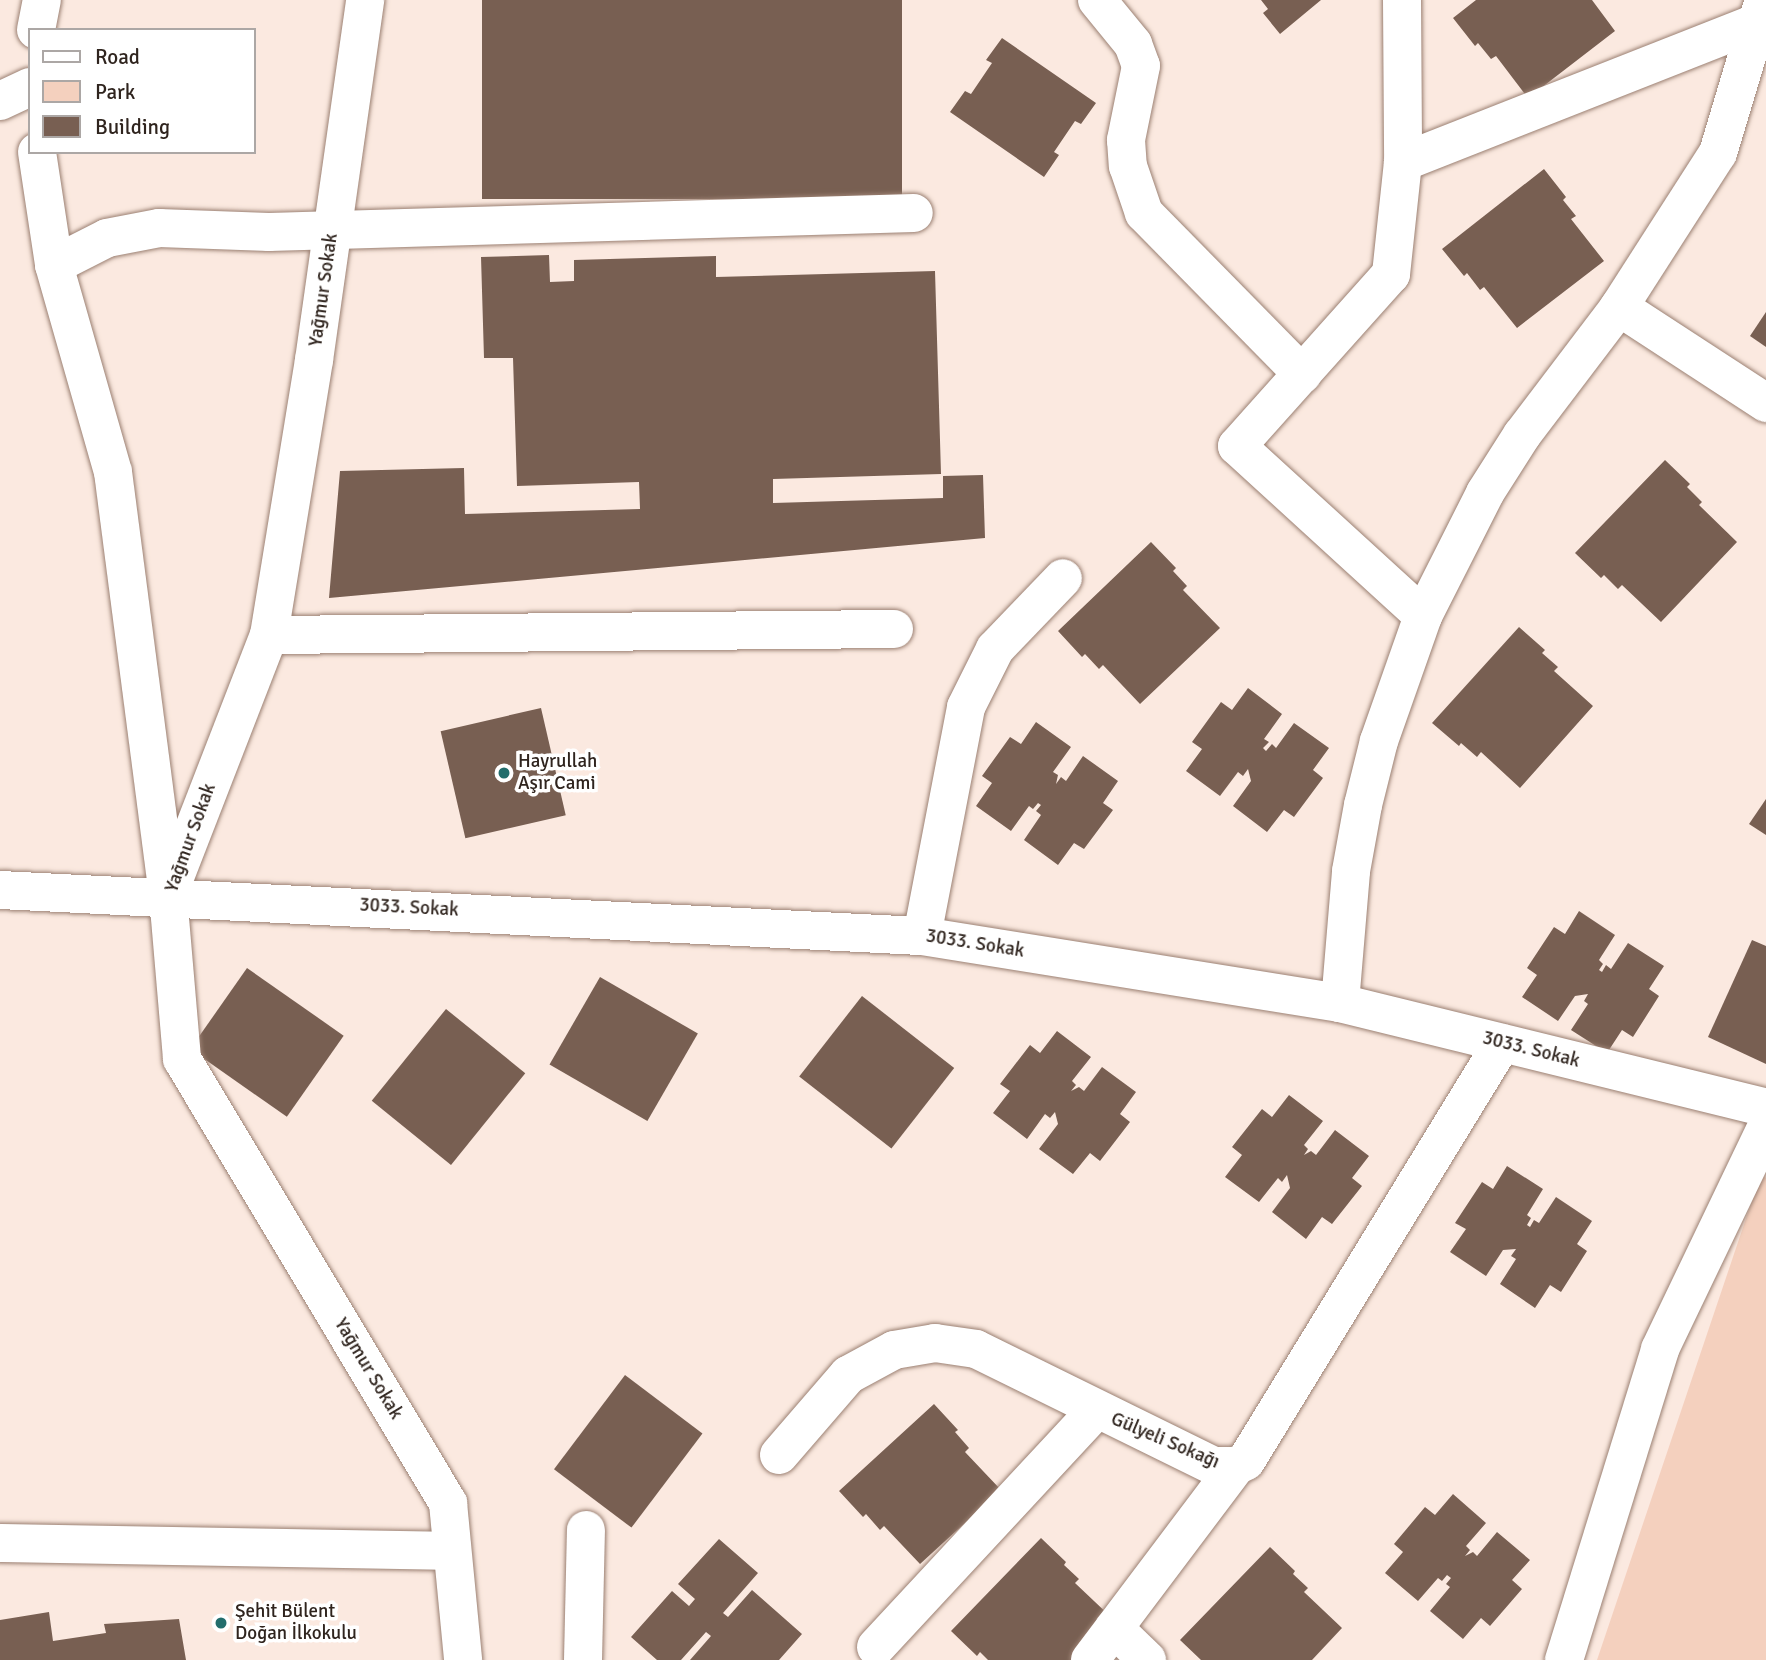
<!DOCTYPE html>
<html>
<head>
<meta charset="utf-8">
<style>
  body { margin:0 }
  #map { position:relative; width:1766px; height:1660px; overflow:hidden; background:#fbe9e0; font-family:Signika,sans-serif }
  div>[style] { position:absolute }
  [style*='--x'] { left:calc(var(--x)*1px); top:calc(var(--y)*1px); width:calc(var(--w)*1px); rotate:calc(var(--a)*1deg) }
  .green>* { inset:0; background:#f4d0be }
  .building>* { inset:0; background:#785f52; transform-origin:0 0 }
  .roads { filter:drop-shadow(0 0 2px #9b8072) drop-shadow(0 0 2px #9b8072) }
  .minor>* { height:38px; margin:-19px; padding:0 19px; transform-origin:19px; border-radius:19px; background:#fff }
  .dots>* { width:19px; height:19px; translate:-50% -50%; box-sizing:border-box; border:4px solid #fff; border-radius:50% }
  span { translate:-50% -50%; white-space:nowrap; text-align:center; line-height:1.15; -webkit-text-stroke:7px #fff; paint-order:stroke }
  .street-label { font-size:19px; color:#2f241e }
  .poi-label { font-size:19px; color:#2f241e }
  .left { translate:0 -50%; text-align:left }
  .legend { position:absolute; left:28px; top:28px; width:228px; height:126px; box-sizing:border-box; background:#fff; border:2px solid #aca7a5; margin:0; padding:9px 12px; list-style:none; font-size:21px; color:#2f241e }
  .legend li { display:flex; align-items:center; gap:14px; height:35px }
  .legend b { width:35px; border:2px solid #aca7a5 }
</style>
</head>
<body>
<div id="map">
  <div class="green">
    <i style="clip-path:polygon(1761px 1174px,1766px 1178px,1766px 1660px,1597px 1660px)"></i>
  </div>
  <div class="building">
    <i style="left:482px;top:0;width:420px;height:199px"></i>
    <i style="clip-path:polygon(1261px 0,1321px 0,1280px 34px,1263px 13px,1268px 9px)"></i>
    <i style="clip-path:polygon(1476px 0,1592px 0,1615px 31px,1528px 98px,1496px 56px,1491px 59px,1478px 43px,1475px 46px,1453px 18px)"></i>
    <i style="clip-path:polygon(1002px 38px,1096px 103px,1081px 124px,1075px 121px,1054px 152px,1059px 155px,1044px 177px,950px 112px,965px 91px,971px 94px,992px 63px,986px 60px)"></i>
    <i style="clip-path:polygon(1544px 169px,1566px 197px,1563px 200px,1576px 216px,1571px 219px,1604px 261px,1517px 328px,1484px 287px,1480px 290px,1467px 273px,1464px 276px,1442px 249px)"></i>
    <i style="clip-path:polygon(549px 255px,550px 282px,574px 281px,574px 260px,716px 256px,716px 277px,935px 271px,941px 474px,773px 479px,773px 503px,943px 498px,943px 476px,983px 475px,985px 538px,329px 598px,340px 471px,464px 468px,465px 514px,640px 509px,639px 482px,517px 486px,513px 358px,484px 358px,481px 257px)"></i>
    <i style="clip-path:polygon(1766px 312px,1766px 347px,1750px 336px)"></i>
    <i style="clip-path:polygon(1665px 460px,1690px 484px,1687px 487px,1702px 502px,1699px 505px,1737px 542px,1661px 622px,1622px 585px,1618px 589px,1604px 575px,1601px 578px,1575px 553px)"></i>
    <i style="clip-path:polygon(1151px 542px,1176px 568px,1173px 571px,1187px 586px,1183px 590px,1220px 628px,1140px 704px,1103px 665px,1099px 669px,1085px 654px,1082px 657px,1058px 631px)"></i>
    <i style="clip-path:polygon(1519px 627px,1545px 650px,1542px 653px,1558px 667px,1554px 671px,1593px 706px,1520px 788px,1481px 752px,1477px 757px,1461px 743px,1459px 746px,1432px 723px)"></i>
    <i style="clip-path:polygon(1248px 688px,1282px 714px,1264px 739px,1269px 742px,1263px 748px,1266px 751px,1272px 744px,1276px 748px,1294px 723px,1329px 748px,1313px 770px,1323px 778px,1294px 817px,1284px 810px,1267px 832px,1233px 806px,1251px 781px,1248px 769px,1243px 776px,1238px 772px,1220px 796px,1186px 771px,1202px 749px,1192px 742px,1221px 702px,1232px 710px)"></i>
    <i style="left:541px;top:708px;width:110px;height:103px;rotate:77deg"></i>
    <i style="clip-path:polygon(1036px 722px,1071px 747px,1053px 772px,1058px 775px,1056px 784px,1061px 777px,1066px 781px,1083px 756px,1118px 781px,1103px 803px,1113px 810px,1084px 849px,1074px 843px,1058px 865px,1024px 840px,1041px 815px,1036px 811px,1041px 805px,1038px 803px,1033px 809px,1029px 806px,1011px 831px,976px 806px,992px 783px,982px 776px,1010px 737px,1021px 744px)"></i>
    <i style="clip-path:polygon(1766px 799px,1766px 835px,1749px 824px)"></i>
    <i style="clip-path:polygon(1579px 911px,1615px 935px,1599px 960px,1603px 964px,1599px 970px,1602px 972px,1606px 965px,1611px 969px,1628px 943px,1664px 966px,1649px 989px,1659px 996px,1633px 1037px,1622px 1030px,1607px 1053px,1571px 1030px,1588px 1004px,1584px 1001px,1588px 994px,1575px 996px,1558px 1021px,1522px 997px,1537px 975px,1527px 968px,1554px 927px,1565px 934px)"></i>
    <i style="clip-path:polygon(1752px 940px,1766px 946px,1766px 1064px,1708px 1037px)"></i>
    <i style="left:247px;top:968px;width:118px;height:99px;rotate:35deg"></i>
    <i style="left:600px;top:977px;width:113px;height:101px;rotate:30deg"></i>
    <i style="left:862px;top:996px;width:117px;height:102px;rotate:38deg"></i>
    <i style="left:446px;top:1009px;width:102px;height:118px;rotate:39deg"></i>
    <i style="clip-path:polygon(1057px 1031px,1091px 1057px,1072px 1081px,1076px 1085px,1071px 1091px,1079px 1087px,1084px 1091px,1102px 1067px,1136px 1092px,1120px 1114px,1130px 1122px,1100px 1161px,1090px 1153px,1073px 1174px,1039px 1149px,1058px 1124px,1055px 1112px,1050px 1118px,1045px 1114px,1027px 1139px,993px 1113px,1010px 1091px,1000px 1084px,1030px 1045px,1040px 1053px)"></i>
    <i style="clip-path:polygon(1289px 1095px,1323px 1121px,1304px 1145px,1308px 1149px,1304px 1155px,1311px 1151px,1316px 1155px,1335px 1130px,1369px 1156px,1352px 1178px,1362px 1186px,1332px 1224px,1322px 1217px,1306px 1239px,1272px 1212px,1290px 1188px,1287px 1175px,1282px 1182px,1278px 1178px,1259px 1202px,1225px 1177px,1242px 1155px,1232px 1147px,1262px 1109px,1272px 1117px)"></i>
    <i style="clip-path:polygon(1507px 1166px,1543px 1189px,1527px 1215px,1531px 1218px,1527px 1225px,1530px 1227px,1534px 1220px,1539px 1223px,1556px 1197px,1592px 1221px,1577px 1244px,1587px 1251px,1561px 1292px,1550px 1285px,1535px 1308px,1500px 1284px,1516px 1259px,1511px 1256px,1516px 1249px,1503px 1250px,1486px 1276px,1450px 1252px,1466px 1229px,1455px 1223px,1482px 1182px,1493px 1189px)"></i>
    <i style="left:625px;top:1375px;width:97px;height:118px;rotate:37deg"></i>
    <i style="clip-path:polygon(934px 1404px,958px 1430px,955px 1432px,969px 1448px,965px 1452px,1001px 1490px,920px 1564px,884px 1526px,880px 1530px,866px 1514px,863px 1517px,839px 1491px)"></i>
    <i style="clip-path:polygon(1453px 1494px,1486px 1523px,1466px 1546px,1470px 1550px,1465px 1556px,1473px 1552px,1477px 1556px,1497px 1532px,1530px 1560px,1512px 1580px,1522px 1589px,1490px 1626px,1481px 1618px,1463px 1639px,1430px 1611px,1450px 1587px,1446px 1584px,1451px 1578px,1447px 1575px,1442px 1581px,1438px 1578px,1418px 1601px,1385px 1573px,1403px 1552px,1394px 1544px,1425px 1507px,1435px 1515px)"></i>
    <i style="clip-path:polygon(1041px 1538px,1066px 1562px,1064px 1565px,1079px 1579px,1075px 1583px,1113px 1619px,1075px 1660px,988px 1660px,980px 1652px,977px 1656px,951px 1631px)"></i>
    <i style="clip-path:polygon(719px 1539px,758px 1573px,723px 1613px,728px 1617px,752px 1590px,802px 1634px,779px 1660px,690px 1660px,711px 1636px,706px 1632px,681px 1660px,657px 1660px,631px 1637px,672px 1591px,689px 1606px,695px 1599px,678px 1584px)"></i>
    <i style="clip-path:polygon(1270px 1547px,1295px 1571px,1293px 1574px,1308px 1588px,1304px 1592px,1342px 1628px,1312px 1660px,1201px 1660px,1180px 1640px)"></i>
    <i style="clip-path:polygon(49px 1612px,53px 1641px,106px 1633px,104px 1624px,179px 1619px,186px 1660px,0 1660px,0 1620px)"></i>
  </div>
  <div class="roads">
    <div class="minor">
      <i style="--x:1097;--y:0;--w:57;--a:50.7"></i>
      <i style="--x:1133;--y:44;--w:23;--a:70"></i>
      <i style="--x:1141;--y:66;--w:76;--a:101.5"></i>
      <i style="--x:1126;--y:140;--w:26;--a:86"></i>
      <i style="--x:1128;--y:166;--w:50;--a:71.2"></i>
      <i style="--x:1144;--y:213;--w:226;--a:45.5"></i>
      <i style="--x:1402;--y:0;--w:162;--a:89.6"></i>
      <i style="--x:1403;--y:162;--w:113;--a:96.1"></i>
      <i style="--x:1391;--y:274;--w:231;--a:131.8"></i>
      <i style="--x:1237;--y:446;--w:252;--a:42.4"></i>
      <i style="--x:36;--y:30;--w:31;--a:-79"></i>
      <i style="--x:0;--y:101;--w:33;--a:-25"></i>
      <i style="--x:37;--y:152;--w:114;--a:81.4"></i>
      <i style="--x:54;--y:265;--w:215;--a:74.1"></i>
      <i style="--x:113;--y:472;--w:427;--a:82.6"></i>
      <i style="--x:168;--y:895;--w:165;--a:85.1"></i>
      <i style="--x:182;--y:1059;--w:518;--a:59.07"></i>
      <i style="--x:448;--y:1503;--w:158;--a:84.5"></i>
      <i style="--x:1403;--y:162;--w:383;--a:-21.5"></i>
      <i style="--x:54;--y:265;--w:59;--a:-27"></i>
      <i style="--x:107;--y:238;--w:53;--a:-10.9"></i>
      <i style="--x:159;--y:228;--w:110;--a:2.1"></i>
      <i style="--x:269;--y:232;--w:645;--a:-1.69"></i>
      <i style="--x:1619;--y:307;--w:176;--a:33.1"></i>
      <i style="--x:269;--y:635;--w:625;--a:-0.55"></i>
      <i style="--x:0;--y:890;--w:923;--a:2.86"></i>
      <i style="--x:922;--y:936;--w:423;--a:9.1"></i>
      <i style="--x:1340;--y:1003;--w:439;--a:13.8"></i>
      <i style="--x:170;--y:890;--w:274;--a:-68.8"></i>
      <i style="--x:269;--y:635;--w:279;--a:-80.7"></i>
      <i style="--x:314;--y:360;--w:364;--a:-81.9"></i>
      <i style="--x:922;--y:936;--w:233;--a:-79.1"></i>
      <i style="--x:966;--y:707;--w:65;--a:-63.4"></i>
      <i style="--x:995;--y:649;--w:98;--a:-46.2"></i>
      <i style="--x:1340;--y:1003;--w:132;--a:-85.2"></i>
      <i style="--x:1351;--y:871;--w:67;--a:-79.7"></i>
      <i style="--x:1363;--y:805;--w:66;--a:-76"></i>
      <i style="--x:1379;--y:741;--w:133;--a:-70.6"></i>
      <i style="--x:1423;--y:616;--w:138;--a:-63.2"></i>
      <i style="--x:1485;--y:493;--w:69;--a:-57.5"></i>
      <i style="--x:1522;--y:435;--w:161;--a:-52.8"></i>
      <i style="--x:1619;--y:307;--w:183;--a:-57.3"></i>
      <i style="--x:1718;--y:153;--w:160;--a:-73.3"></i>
      <i style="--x:779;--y:1455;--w:106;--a:-49.2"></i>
      <i style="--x:848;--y:1375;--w:52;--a:-28.5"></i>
      <i style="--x:894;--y:1350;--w:42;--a:-9.7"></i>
      <i style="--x:935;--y:1343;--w:41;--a:8.3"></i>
      <i style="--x:976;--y:1349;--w:265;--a:26.2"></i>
      <i style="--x:1214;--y:1466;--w:22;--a:0"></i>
      <i style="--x:1236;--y:1466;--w:11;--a:-27"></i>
      <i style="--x:1246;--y:1461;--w:490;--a:-58.5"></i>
      <i style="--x:0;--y:1543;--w:452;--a:1"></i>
      <i style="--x:1114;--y:1628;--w:46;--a:44.1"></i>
      <i style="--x:876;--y:1647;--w:323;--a:-47.1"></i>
      <i style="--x:583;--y:1660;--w:130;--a:-88.7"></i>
      <i style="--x:1090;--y:1660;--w:243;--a:-53"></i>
      <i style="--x:1564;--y:1660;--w:325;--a:-72.8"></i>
      <i style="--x:1660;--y:1349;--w:245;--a:-64.4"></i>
    </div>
  </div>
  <div class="dots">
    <i style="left:504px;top:773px;background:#226d6c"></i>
    <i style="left:221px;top:1623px;background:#226d6c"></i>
  </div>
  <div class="street-label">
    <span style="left:324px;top:290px;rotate:-82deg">Yağmur Sokak</span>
    <span style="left:191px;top:838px;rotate:-70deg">Yağmur Sokak</span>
    <span style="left:409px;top:908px;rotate:3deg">3033. Sokak</span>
    <span style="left:975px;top:944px;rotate:9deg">3033. Sokak</span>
    <span style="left:1531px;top:1050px;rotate:14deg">3033. Sokak</span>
    <span style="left:368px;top:1369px;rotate:59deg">Yağmur Sokak</span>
    <span style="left:1165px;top:1441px;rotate:23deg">Gülyeli Sokağı</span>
  </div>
  <div class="poi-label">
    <span class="left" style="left:518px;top:773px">Hayrullah<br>Aşır Cami</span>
    <span class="left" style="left:235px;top:1623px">Şehit Bülent<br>Doğan İlkokulu</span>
  </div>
  <ul class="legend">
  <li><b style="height:9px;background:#fff"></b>Road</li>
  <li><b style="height:19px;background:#f4d0be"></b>Park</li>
  <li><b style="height:19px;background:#785f52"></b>Building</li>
  </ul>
</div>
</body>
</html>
